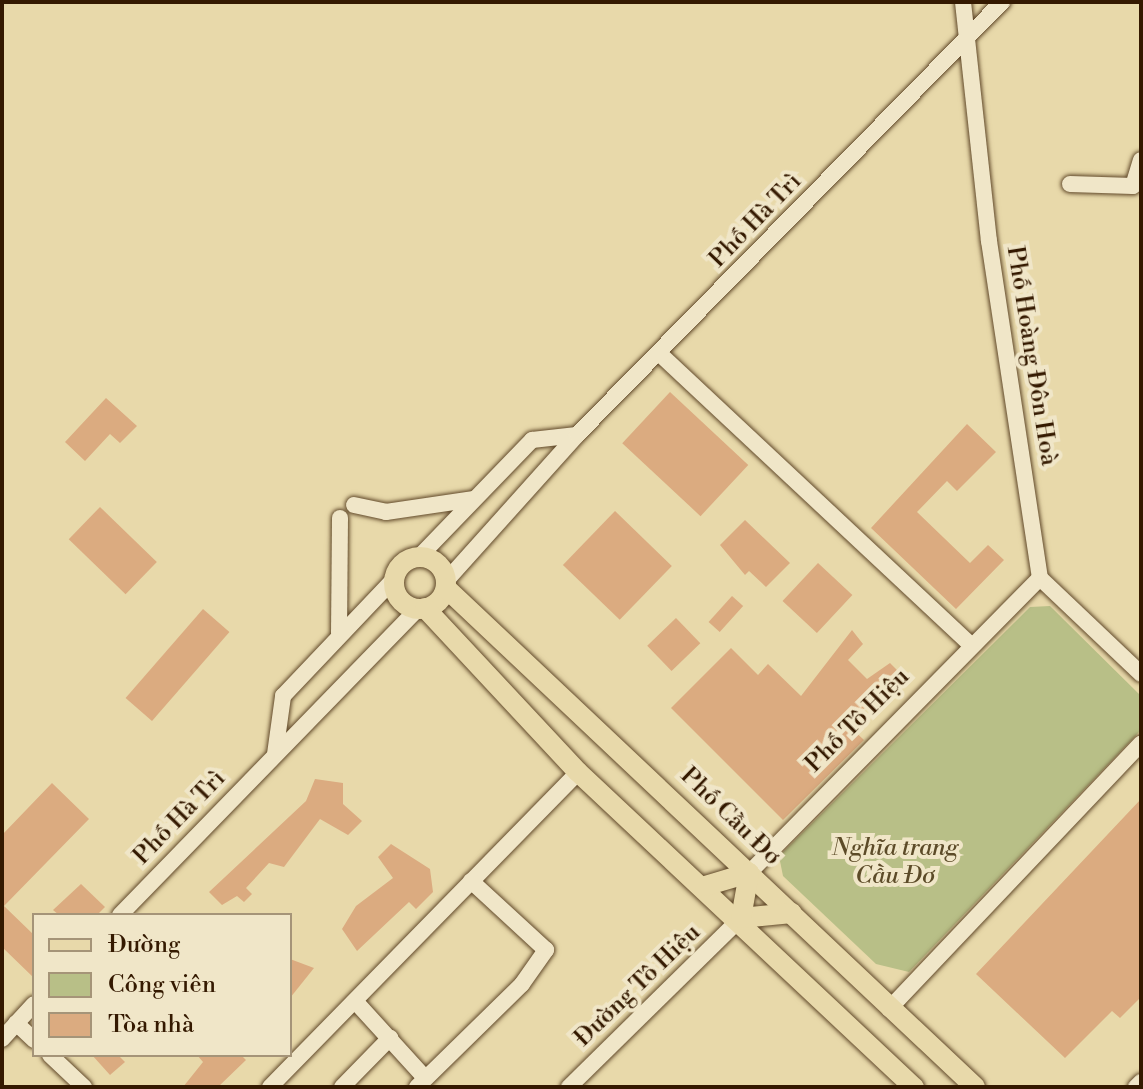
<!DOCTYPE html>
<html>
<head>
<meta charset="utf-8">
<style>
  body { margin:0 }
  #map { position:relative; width:1143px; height:1089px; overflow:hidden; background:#e8d9aa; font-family:"Libre Bodoni",serif }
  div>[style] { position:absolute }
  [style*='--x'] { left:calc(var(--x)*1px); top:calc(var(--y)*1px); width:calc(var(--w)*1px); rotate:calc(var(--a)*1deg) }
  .green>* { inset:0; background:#b8bf87 }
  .building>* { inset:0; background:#dbab80; transform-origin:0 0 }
  .roads { filter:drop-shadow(0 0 2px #61492a) drop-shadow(0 0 2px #61492a) }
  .minor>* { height:16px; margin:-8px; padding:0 8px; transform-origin:8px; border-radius:8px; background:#f0e6c8 }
  .major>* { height:20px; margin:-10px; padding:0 10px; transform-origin:10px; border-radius:10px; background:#e8d9aa }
  .major>.ring { margin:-10px; padding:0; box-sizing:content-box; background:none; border:20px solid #e8d9aa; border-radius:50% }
  span { translate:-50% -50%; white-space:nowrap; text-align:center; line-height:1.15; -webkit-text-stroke:8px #f0e6c8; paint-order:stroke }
  .street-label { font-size:24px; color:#341900 }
  .park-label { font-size:24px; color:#5c4b28; font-style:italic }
  .frame { position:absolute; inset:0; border:4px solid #341900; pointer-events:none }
  .legend { position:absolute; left:32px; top:913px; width:260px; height:144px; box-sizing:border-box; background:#f0e6c8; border:2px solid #a59478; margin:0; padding:10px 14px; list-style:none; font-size:24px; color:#341900 }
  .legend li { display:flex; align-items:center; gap:16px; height:40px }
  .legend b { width:40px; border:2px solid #a59478 }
</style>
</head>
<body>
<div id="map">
  <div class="green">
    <i style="clip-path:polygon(1050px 606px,1141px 696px,1141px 730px,909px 972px,876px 964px,783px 876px,779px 856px,1030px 607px)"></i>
  </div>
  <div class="building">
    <i style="left:670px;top:392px;width:107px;height:70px;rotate:43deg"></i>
    <i style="clip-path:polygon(106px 398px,137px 426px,120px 443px,110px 434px,85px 461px,65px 442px)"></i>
    <i style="clip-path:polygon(967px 424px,996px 452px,957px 491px,947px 481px,917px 512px,970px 563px,988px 545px,1004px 560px,956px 609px,871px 528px)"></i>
    <i style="left:100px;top:507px;width:79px;height:45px;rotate:44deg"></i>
    <i style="left:615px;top:511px;width:79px;height:75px;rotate:44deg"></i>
    <i style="clip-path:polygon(745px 520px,790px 563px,766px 587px,749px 571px,745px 575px,720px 545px)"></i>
    <i style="left:818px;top:563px;width:47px;height:52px;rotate:43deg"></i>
    <i style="left:732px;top:596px;width:15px;height:35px;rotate:42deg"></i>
    <i style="left:203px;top:609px;width:35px;height:118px;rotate:41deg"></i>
    <i style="left:676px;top:618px;width:35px;height:40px;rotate:46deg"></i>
    <i style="clip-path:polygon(852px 630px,863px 644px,848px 660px,867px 679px,890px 663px,900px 673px,848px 725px,864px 740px,783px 820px,671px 708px,731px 648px,758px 675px,768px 664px,801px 696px)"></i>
    <i style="clip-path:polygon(315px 779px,343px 783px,343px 804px,362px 821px,348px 835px,320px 819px,284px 867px,269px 863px,246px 888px,252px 894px,244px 902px,237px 896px,222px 905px,209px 892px,306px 801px)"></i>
    <i style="clip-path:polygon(52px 783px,89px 819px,4px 906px,34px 935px,34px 978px,2px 947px,2px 835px)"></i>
    <i style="clip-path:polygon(1141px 799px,1141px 997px,1120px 1018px,1112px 1011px,1065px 1058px,976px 974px)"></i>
    <i style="clip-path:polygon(391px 844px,430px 869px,433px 892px,416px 909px,409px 902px,357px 951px,342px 929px,356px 906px,393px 878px,378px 857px)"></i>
    <i style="clip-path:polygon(81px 884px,105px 907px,97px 915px,59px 915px,53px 910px)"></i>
    <i style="clip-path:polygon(290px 959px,314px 968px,290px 998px)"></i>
    <i style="clip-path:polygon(92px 1055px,118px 1055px,125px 1062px,110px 1075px)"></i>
    <i style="clip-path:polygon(197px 1055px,241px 1055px,246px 1060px,218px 1087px,183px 1087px,203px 1062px)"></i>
  </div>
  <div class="roads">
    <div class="minor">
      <i style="--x:963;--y:2;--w:240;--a:83.8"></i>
      <i style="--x:989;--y:241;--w:341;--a:81.4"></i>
      <i style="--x:1040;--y:578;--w:139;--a:43.5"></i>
      <i style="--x:1070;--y:184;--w:63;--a:1.8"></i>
      <i style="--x:1133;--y:186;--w:27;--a:-73"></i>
      <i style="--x:660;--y:354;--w:427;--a:43.1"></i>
      <i style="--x:354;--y:505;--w:33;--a:12"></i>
      <i style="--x:386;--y:512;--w:89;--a:-8.4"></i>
      <i style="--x:419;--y:557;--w:163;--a:-46"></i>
      <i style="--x:532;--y:440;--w:45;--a:-6.3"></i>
      <i style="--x:446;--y:581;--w:196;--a:-48.1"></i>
      <i style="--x:577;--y:435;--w:607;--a:-45.53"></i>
      <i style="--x:339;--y:633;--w:115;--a:-89.5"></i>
      <i style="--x:275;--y:754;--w:59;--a:-82.1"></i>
      <i style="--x:283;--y:696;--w:161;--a:-46.5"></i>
      <i style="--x:749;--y:873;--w:414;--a:-45.4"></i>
      <i style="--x:120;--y:915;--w:427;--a:-45.8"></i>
      <i style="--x:355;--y:1001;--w:104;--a:47.7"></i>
      <i style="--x:889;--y:1009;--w:366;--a:-46.5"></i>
      <i style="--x:16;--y:1023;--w:25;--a:43"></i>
      <i style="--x:2;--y:1039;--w:47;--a:-47.6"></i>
      <i style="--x:50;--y:1055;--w:47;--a:43.3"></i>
      <i style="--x:270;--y:1087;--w:441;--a:-45.6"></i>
      <i style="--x:342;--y:1087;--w:69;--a:-45.6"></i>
      <i style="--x:417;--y:1087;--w:147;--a:-44.4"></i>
      <i style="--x:522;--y:984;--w:42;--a:-54.8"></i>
      <i style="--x:546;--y:950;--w:102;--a:-137.4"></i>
      <i style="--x:569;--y:1087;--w:241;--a:-44.5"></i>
      <i style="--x:1136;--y:1087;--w:7;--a:-45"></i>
    </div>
    <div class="major">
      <i class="ring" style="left:394px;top:557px;width:32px;height:32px"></i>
      <i style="--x:446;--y:588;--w:727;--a:43.33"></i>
      <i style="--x:425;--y:608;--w:224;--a:47"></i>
      <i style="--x:578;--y:772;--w:461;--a:43.2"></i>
      <i style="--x:705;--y:886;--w:46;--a:-16.5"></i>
      <i style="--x:741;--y:918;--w:51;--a:-5.6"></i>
      <i style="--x:741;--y:918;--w:46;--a:-79.9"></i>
    </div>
  </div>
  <div class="street-label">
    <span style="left:756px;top:221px;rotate:-46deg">Phố Hà Trì</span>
    <span style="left:1031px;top:356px;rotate:81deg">Phố Hoàng Đôn Hoà</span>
    <span style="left:858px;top:721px;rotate:-45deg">Phố Tô Hiệu</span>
    <span style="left:730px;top:817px;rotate:44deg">Phố Cầu Đơ</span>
    <span style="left:180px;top:818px;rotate:-46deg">Phố Hà Trì</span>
    <span style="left:638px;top:986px;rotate:-44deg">Đường Tô Hiệu</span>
  </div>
  <div class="park-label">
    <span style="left:895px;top:863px">Nghĩa trang<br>Cầu Đơ</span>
  </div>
  <div class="frame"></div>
  <ul class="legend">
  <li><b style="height:10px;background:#e8d9aa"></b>Đường</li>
  <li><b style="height:22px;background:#b8bf87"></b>Công viên</li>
  <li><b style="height:22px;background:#dbab80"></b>Tòa nhà</li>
  </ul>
</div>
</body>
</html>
